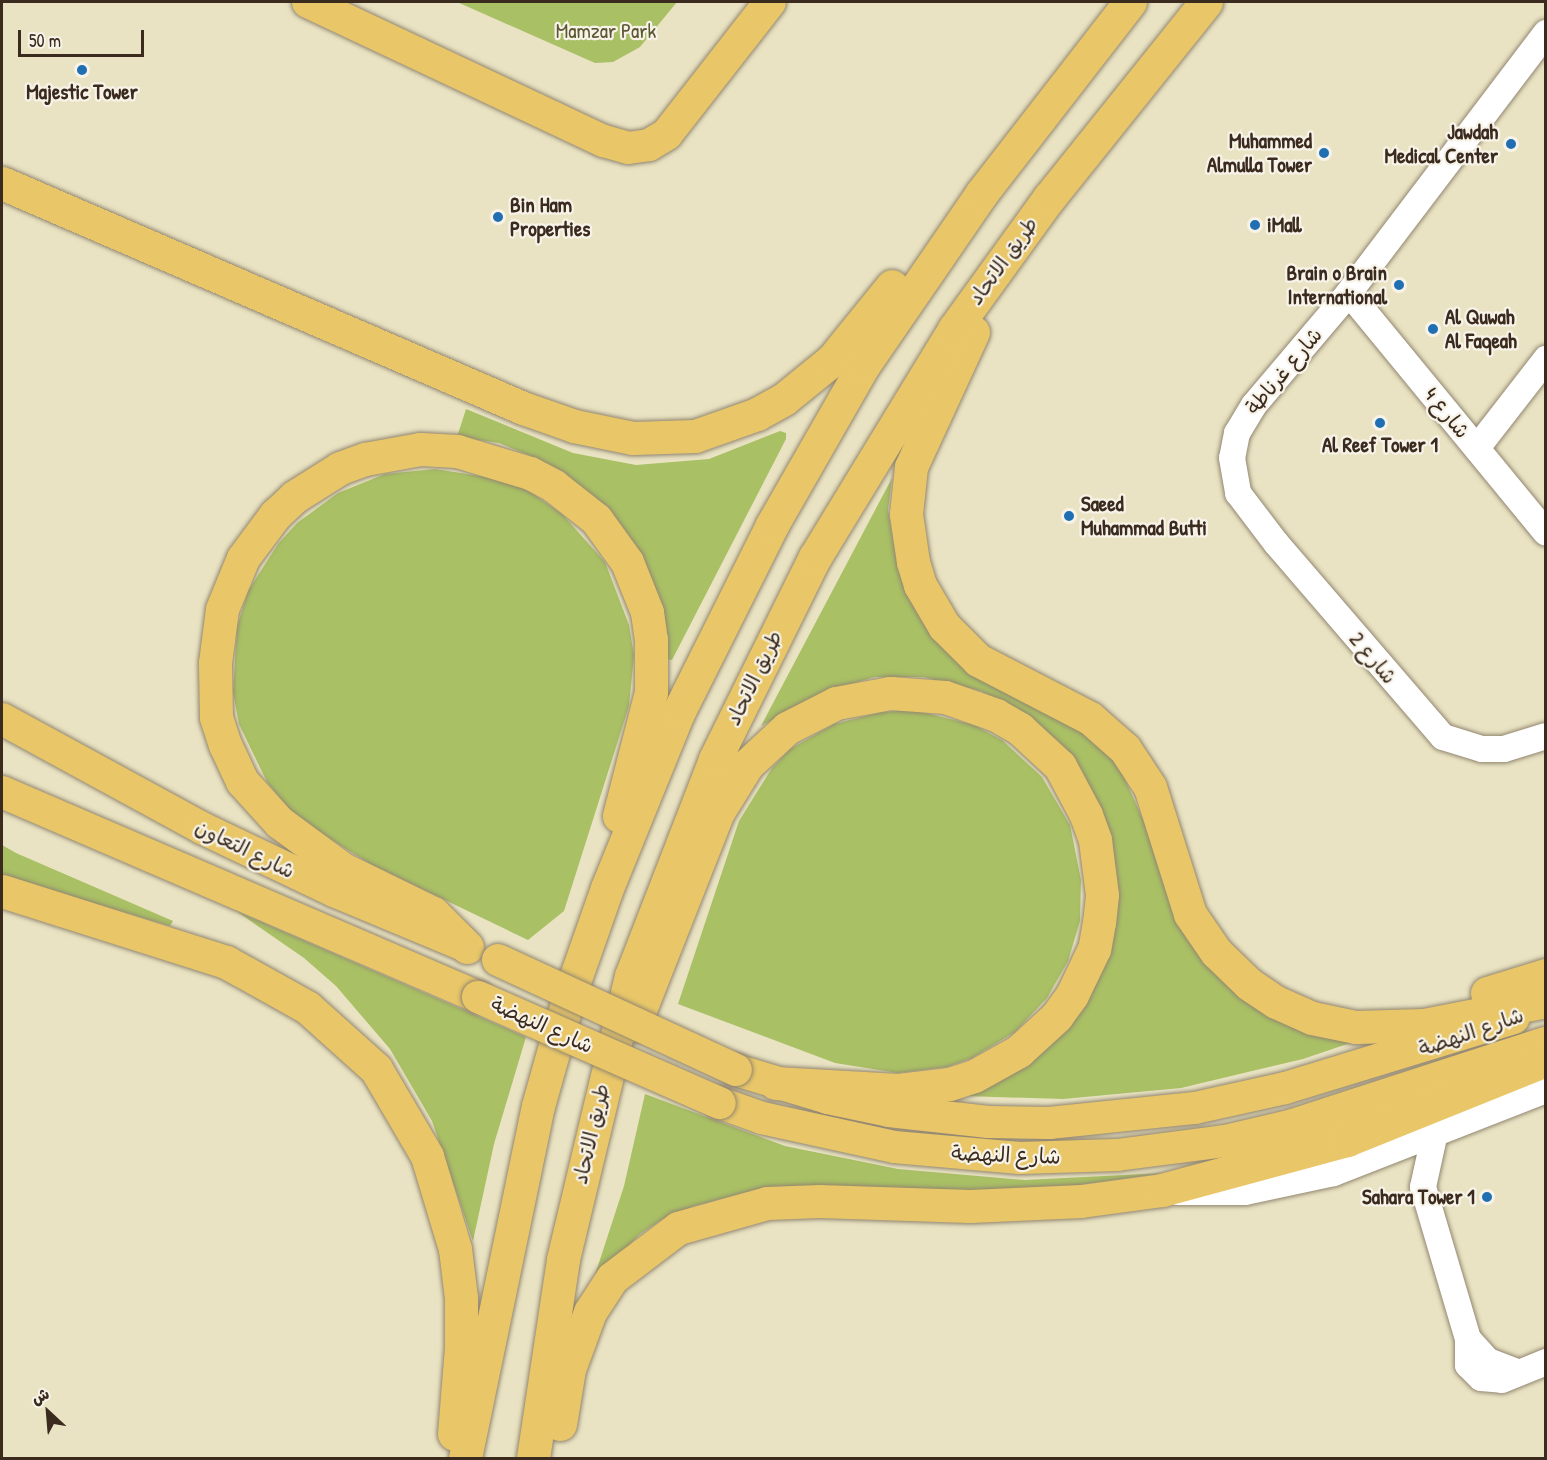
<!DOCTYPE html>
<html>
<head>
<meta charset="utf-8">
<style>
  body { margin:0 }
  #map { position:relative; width:1547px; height:1460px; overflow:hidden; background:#e9e3c3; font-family:"Patrick Hand","Playpen Sans Arabic",sans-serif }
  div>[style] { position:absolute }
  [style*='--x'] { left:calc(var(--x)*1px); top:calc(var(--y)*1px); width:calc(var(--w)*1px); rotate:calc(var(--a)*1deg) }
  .green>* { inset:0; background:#a9c065 }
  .roads { filter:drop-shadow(0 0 2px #928670) drop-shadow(0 0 2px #928670) }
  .minor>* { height:26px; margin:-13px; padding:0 13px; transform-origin:13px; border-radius:13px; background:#fff }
  .major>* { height:32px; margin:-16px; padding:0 16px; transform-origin:16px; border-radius:16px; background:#e9c769 }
  .highway>* { height:33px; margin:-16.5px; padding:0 16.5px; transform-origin:16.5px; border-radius:16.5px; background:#e9c769 }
  .bridges { filter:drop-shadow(0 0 2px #928670) drop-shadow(0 0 2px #928670) }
  .major-bridge>* { height:32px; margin:-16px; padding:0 16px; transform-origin:16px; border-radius:16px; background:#e9c769 }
  .dots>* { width:16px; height:16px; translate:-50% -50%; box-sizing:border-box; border:3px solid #f7f3e8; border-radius:50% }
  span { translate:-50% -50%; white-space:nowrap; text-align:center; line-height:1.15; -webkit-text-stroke:4.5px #f7f3e8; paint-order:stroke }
  .park-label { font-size:21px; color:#5c5733 }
  .poi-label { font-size:21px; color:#3b2a1e; font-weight:700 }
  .right { translate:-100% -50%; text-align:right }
  .left { translate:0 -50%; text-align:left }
  .street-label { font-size:21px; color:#3b2a1e }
  .frame { position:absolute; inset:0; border:3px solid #3b2a1e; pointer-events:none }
  .north { position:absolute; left:18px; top:1382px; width:60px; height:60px; -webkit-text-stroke:4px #f7f3e8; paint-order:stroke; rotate:334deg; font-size:16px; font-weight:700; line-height:24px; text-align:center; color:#3b2a1e }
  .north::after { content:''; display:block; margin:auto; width:21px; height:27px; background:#3b2a1e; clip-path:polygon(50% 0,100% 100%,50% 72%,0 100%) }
  .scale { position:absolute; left:18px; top:30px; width:126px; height:27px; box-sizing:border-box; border:3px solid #3b2a1e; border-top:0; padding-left:8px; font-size:18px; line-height:21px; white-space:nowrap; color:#3b2a1e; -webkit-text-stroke:4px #f7f3e8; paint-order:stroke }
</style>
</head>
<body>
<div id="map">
  <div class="green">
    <i style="clip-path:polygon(457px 2px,677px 2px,640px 47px,613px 62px,595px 63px)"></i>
    <i style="clip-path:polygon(466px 409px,573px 453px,636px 465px,709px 459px,780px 431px,786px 433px,786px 439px,672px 660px,667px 659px,665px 644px,538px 459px,499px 443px,457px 437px)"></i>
    <i style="clip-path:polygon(435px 469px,499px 479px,529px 491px,562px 514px,605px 562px,629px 625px,634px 655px,629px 706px,564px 911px,528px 940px,372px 865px,314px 829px,289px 809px,267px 782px,239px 724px,233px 692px,237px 627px,248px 591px,278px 544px,297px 523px,338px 493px,385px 474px)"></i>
    <i style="clip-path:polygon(892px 478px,888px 510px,897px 563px,1054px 713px,1101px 746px,1120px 768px,1145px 824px,1174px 915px,1211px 969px,1359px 1040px,1303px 1059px,1181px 1088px,1063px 1099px,964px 1096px,1001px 1079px,1114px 898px,1021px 712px,981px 691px,923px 677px,875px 677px,826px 691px,761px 726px)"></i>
    <i style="clip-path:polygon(914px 710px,974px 725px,1002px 740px,1042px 777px,1070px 825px,1081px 880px,1080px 921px,1068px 961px,1047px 998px,1015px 1032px,972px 1058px,947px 1067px,898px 1073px,835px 1063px,678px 1004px,739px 821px,772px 768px,790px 749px,834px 724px,882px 712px)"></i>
    <i style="clip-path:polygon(2px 845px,16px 853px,173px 921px,170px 926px,2px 876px)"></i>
    <i style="clip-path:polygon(236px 911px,526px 1037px,494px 1144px,473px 1241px,432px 1121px,390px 1049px,336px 986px,304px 958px)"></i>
    <i style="clip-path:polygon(645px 1094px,785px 1146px,898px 1169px,1025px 1180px,1165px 1173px,1043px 1190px,747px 1192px,694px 1206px,663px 1219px,640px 1234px,602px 1274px,595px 1275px,624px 1186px)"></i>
  </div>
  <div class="roads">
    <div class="minor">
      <i style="--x:1546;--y:33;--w:326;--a:127.2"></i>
      <i style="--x:1349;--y:293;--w:147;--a:130.3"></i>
      <i style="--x:1254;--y:405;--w:33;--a:121"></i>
      <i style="--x:1237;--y:433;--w:25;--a:101"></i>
      <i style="--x:1232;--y:458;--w:36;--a:80"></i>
      <i style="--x:1238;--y:493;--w:63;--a:52.8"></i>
      <i style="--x:1276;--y:543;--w:256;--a:49.3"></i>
      <i style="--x:1443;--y:737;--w:41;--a:17.1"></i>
      <i style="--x:1482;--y:749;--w:22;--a:0"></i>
      <i style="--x:1504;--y:749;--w:44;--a:-17.2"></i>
      <i style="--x:1349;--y:293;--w:310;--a:50.6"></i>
      <i style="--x:1477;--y:448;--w:113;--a:-52.2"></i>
      <i style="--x:1434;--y:1137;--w:51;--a:102.4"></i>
      <i style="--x:1423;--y:1187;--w:159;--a:73.5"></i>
      <i style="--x:1468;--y:1339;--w:30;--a:48"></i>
      <i style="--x:1488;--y:1361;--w:30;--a:21"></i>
      <i style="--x:1177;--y:1192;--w:68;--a:0"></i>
      <i style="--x:1245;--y:1192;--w:91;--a:-12.1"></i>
      <i style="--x:1334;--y:1173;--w:228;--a:-21.4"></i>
      <i style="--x:1468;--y:1339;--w:26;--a:90"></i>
      <i style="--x:1468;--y:1365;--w:18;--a:45"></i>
      <i style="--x:1481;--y:1378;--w:21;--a:5"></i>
      <i style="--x:1502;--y:1380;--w:48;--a:-22.2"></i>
    </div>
    <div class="major">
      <i style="--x:308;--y:2;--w:327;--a:25.2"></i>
      <i style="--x:604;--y:141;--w:25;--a:16"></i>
      <i style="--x:628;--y:148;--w:21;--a:-8"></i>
      <i style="--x:649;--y:145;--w:21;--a:-31"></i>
      <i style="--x:667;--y:134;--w:167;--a:-52"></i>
      <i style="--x:2;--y:719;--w:228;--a:28.6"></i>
      <i style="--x:202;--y:828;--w:146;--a:25.5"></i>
      <i style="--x:334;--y:891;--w:141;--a:22.6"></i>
      <i style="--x:2;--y:792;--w:518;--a:23.3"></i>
      <i style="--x:736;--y:1070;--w:96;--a:16.9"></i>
      <i style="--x:828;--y:1098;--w:62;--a:12"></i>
      <i style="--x:889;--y:1111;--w:100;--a:6.3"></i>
      <i style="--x:988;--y:1122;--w:61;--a:0.9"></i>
      <i style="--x:1049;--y:1123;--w:147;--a:-5.9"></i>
      <i style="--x:1195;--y:1108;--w:92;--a:-12.5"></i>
      <i style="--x:1285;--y:1088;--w:239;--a:-17"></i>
      <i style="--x:720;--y:1103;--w:45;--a:19.7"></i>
      <i style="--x:762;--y:1118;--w:135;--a:12.4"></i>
      <i style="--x:894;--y:1147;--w:126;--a:5"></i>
      <i style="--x:1020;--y:1158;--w:97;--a:-1.8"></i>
      <i style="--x:1117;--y:1155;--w:109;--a:-7.4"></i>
      <i style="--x:1225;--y:1141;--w:70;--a:-13.2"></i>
      <i style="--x:1293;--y:1125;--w:266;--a:-18"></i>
    </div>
    <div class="highway">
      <i style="--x:2;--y:183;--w:568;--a:23.36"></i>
      <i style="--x:523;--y:408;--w:54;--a:19.4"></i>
      <i style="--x:574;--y:426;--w:60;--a:11.5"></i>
      <i style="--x:633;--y:438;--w:62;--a:-1.8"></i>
      <i style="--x:695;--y:436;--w:66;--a:-19.5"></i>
      <i style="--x:757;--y:414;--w:31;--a:-29"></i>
      <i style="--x:784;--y:399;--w:62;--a:-39.1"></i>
      <i style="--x:832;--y:360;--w:95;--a:-51"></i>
      <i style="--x:973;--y:332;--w:149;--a:114.7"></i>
      <i style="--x:911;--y:467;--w:47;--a:96.1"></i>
      <i style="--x:906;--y:514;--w:49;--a:81.7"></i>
      <i style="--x:913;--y:562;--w:24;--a:73"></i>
      <i style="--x:920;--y:585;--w:48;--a:59.7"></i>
      <i style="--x:944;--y:626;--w:48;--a:45"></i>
      <i style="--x:978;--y:660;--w:126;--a:27.4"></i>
      <i style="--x:1090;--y:718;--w:47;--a:41.5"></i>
      <i style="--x:1125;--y:749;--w:45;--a:56.7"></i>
      <i style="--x:1150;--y:787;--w:133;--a:72.5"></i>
      <i style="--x:1190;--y:914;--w:46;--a:55.6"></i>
      <i style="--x:1216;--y:952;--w:46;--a:44.1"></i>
      <i style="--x:1249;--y:984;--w:32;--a:34"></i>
      <i style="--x:1276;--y:1002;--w:39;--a:24"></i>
      <i style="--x:1312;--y:1018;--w:45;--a:11.6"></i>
      <i style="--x:1356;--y:1027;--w:68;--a:-1.7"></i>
      <i style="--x:1424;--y:1025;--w:124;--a:-11.1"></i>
      <i style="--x:2;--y:891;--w:235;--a:17.6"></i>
      <i style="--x:226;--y:962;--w:93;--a:29.1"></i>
      <i style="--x:307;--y:1007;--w:93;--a:41.9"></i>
      <i style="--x:376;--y:1069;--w:101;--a:59.6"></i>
      <i style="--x:427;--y:1156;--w:97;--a:73.2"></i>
      <i style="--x:455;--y:1249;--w:49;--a:83"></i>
      <i style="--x:461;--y:1298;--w:49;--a:90"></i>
      <i style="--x:461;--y:1347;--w:87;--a:94.6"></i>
      <i style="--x:467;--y:947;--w:48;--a:-135"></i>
      <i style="--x:433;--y:913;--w:100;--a:-153.9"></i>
      <i style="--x:343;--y:869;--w:79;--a:-143.7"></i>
      <i style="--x:279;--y:822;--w:55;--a:-132.1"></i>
      <i style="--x:242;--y:781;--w:40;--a:-115"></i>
      <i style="--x:225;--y:745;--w:29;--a:-108"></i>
      <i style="--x:216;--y:717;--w:54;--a:-91.1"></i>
      <i style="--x:215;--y:663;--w:54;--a:-82.6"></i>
      <i style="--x:222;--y:609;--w:55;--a:-67.6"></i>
      <i style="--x:243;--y:558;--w:54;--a:-53.3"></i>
      <i style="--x:275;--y:515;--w:26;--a:-43"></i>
      <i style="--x:294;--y:497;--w:54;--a:-32.2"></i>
      <i style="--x:340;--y:468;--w:27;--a:-20"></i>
      <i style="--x:365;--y:459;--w:56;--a:-10.3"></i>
      <i style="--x:420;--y:449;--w:37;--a:3"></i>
      <i style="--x:457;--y:451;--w:76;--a:16.8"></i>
      <i style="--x:530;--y:473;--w:27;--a:28"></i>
      <i style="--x:554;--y:486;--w:53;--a:38.2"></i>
      <i style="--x:596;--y:519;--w:53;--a:54.2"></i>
      <i style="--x:627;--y:562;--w:54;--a:68.2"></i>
      <i style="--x:647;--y:612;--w:27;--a:82"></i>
      <i style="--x:651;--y:639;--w:53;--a:90"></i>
      <i style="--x:651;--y:692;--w:128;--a:104.5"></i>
      <i style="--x:1487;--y:993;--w:62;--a:-17"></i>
      <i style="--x:634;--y:1025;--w:229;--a:-68.5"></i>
      <i style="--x:718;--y:812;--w:55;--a:-58.3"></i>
      <i style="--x:747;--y:765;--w:54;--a:-42.8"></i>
      <i style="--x:787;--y:728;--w:55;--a:-27"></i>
      <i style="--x:836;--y:703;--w:55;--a:-10.5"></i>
      <i style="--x:890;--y:693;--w:55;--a:4.2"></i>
      <i style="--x:945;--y:697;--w:54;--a:19.4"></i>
      <i style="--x:996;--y:715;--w:28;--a:30"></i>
      <i style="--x:1020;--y:729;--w:54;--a:42.8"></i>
      <i style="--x:1060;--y:766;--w:55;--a:62"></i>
      <i style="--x:1086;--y:815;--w:27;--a:70"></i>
      <i style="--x:1095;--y:840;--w:55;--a:82.7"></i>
      <i style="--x:1102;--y:895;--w:27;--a:96"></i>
      <i style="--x:1099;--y:922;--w:27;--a:100"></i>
      <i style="--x:1094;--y:949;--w:51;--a:115.6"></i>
      <i style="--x:1072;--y:995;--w:26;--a:126"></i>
      <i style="--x:1057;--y:1016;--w:52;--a:137.4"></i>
      <i style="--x:1019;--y:1051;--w:51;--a:150.9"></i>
      <i style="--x:974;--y:1076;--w:26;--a:162"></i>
      <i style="--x:949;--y:1084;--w:51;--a:173.3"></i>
      <i style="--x:898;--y:1090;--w:123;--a:-176.7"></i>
      <i style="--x:560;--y:1424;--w:56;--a:-80.7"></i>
      <i style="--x:569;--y:1369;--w:61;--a:-69.8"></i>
      <i style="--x:590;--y:1312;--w:40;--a:-57.1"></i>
      <i style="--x:612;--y:1278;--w:83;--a:-37.1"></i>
      <i style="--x:678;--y:1228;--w:92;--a:-15.7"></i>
      <i style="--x:767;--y:1203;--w:52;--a:-2.2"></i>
      <i style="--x:819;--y:1201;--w:151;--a:1.9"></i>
      <i style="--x:970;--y:1206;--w:111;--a:-2.6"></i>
      <i style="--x:1081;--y:1201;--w:82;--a:-7.7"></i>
      <i style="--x:1162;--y:1190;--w:192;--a:-15.1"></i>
      <i style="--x:1347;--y:1140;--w:214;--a:-21.9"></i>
      <i style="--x:465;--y:1458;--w:359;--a:-78.3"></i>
      <i style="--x:538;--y:1106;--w:114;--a:-74.3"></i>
      <i style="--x:569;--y:996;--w:114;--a:-70.6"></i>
      <i style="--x:607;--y:888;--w:191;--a:-67.9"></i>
      <i style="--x:679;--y:711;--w:208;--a:-63.4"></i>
      <i style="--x:772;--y:525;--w:183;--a:-60.2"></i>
      <i style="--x:863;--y:366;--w:209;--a:-55.5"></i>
      <i style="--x:981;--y:194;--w:243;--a:-52.2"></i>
      <i style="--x:533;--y:1458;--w:201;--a:-81.4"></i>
      <i style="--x:563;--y:1259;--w:291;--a:-76.5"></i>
      <i style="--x:631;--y:976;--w:233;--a:-68.8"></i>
      <i style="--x:715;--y:759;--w:225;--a:-63.7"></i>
      <i style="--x:815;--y:557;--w:267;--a:-58.6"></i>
      <i style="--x:954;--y:329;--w:162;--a:-54.1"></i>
      <i style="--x:1049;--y:198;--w:251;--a:-51.3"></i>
    </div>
  </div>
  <div class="bridges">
    <div class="major-bridge">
      <i style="--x:498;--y:960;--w:262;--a:24.8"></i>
      <i style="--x:478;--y:997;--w:264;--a:23.7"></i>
    </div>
  </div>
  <div class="dots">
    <i style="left:82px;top:70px;background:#1f6fb2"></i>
    <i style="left:1511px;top:144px;background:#1f6fb2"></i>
    <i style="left:1324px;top:153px;background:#1f6fb2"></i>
    <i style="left:498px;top:217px;background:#1f6fb2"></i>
    <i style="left:1255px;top:225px;background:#1f6fb2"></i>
    <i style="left:1399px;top:285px;background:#1f6fb2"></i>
    <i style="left:1433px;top:329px;background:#1f6fb2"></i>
    <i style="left:1380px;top:423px;background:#1f6fb2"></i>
    <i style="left:1069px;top:516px;background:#1f6fb2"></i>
    <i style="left:1487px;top:1197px;background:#1f6fb2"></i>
  </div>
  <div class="park-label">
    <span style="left:606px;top:31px">Mamzar Park</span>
  </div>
  <div class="poi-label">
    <span style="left:82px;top:92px">Majestic Tower</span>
    <span class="right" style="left:1498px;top:144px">Jawdah<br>Medical Center</span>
    <span class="right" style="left:1312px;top:153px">Muhammed<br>Almulla Tower</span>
    <span class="left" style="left:510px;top:217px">Bin Ham<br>Properties</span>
    <span class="left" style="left:1267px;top:225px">iMall</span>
    <span class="right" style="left:1387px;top:285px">Brain o Brain<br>International</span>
    <span class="left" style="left:1445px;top:329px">Al Quwah<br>Al Faqeah</span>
    <span style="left:1380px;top:445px">Al Reef Tower 1</span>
    <span class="left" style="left:1081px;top:516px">Saeed<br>Muhammad Butti</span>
    <span class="right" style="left:1475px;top:1197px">Sahara Tower 1</span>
  </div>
  <div class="street-label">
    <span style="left:1003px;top:261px;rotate:-54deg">طريق الاتحاد</span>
    <span style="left:1284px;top:371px;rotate:-50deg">شارع غرناطة</span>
    <span style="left:1447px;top:413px;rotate:51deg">شارع 4</span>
    <span style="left:1373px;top:658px;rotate:50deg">شارع 2</span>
    <span style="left:754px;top:678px;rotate:-64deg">طريق الاتحاد</span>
    <span style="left:245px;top:849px;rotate:26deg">شارع التعاون</span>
    <span style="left:542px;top:1025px;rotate:24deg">شارع النهضة</span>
    <span style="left:1471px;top:1032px;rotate:-19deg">شارع النهضة</span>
    <span style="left:591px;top:1134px;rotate:-77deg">طريق الاتحاد</span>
    <span style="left:1006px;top:1155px;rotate:2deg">شارع النهضة</span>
  </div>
  <div class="frame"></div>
  <div class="north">ش</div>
  <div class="scale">50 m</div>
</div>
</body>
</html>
